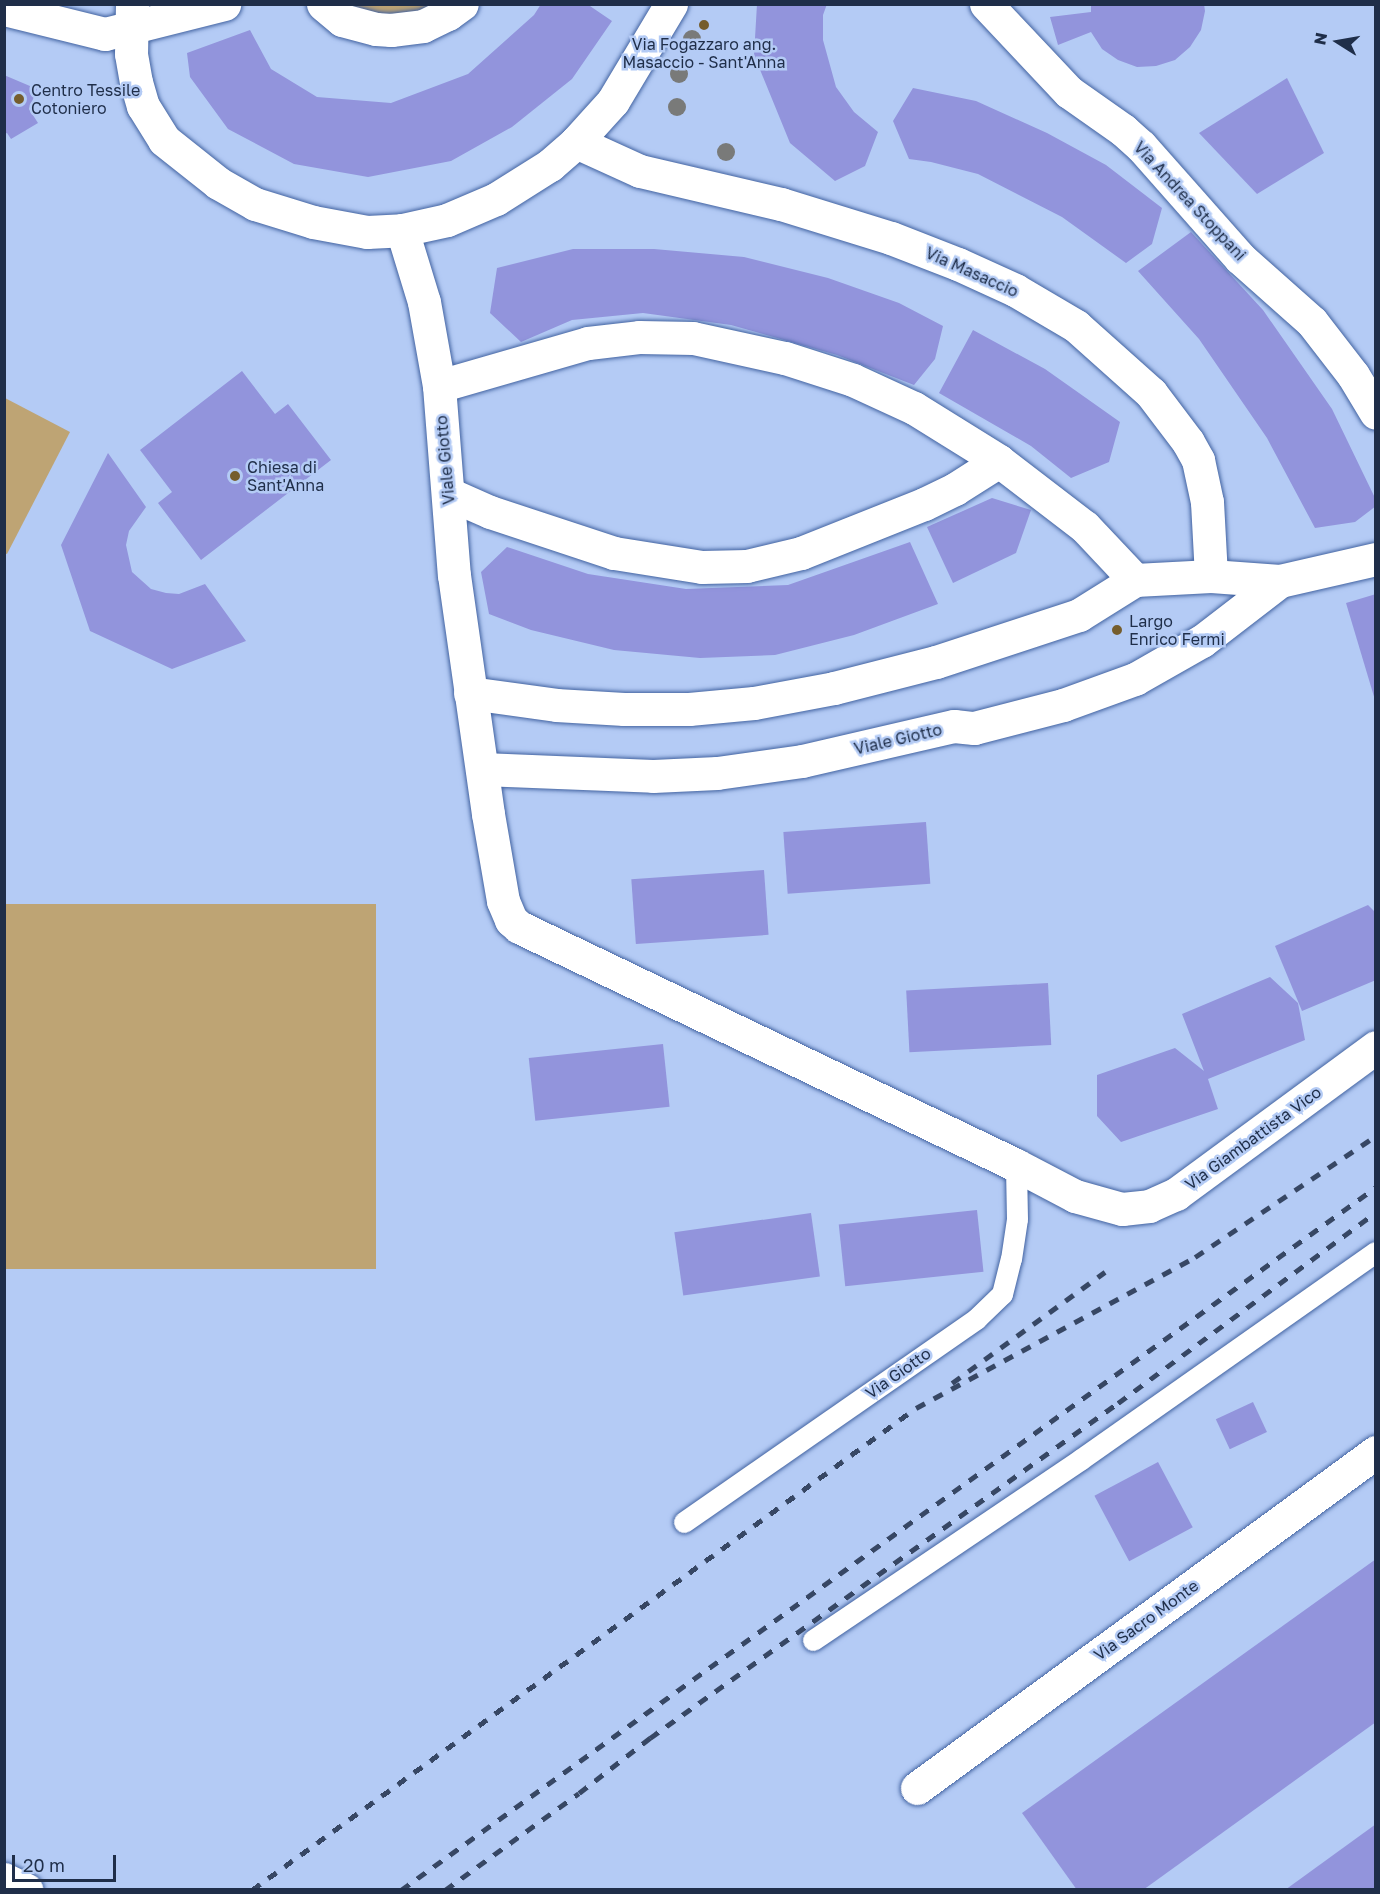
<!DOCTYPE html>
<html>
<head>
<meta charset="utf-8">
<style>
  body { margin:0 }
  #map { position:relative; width:1380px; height:1894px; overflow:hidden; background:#b4cbf5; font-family:"Golos Text",sans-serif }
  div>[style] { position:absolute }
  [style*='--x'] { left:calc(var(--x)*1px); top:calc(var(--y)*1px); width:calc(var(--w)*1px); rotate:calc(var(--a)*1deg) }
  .green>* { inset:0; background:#bea474; transform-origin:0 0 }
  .building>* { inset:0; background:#9294dc; transform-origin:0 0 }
  .roads { filter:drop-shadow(0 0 2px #4263a1) drop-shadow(0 0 2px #4263a1) }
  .service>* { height:21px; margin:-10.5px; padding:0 10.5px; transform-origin:10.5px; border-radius:10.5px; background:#fff }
  .minor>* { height:33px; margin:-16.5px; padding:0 16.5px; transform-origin:16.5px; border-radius:16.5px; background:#fff }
  .tertiary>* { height:33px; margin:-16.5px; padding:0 16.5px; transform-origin:16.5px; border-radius:16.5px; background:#fff }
  .rail>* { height:4.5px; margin-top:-2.25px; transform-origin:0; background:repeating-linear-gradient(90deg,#374764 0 10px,transparent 0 20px) }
  .trees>* { width:18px; height:18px; margin:-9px; border-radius:50%; background:#797a79 }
  .dots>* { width:16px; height:16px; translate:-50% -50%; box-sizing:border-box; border:3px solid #b4cbf5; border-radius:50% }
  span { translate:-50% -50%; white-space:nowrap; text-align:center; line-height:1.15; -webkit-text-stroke:5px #b4cbf5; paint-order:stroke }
  .poi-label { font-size:16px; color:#1f2e49 }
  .left { translate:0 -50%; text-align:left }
  .street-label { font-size:16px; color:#1f2e49 }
  .frame { position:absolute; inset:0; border:6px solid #1f2e49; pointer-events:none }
  .north { position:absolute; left:1308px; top:12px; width:60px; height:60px; -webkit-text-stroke:4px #b4cbf5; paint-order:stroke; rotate:281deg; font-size:16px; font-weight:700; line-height:24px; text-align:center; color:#1f2e49 }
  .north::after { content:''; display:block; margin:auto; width:21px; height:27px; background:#1f2e49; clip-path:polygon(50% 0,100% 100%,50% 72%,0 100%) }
  .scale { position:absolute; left:12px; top:1855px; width:104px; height:27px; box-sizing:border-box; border:3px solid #1f2e49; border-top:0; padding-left:8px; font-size:18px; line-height:21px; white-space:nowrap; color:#1f2e49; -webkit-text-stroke:4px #b4cbf5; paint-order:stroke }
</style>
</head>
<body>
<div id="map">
  <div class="green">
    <i style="clip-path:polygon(345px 5px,441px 5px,401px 19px)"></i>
    <i style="clip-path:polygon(5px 398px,70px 432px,7px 554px,4px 553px)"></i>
    <i style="left:4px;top:904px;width:372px;height:365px"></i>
  </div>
  <div class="building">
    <i style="clip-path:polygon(541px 4px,587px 4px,612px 21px,572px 79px,512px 127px,451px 161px,368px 177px,294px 164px,228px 129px,190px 77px,187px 53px,250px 30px,271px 69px,317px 97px,391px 103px,468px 74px,534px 15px)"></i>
    <i style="clip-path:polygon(757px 4px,827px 4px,823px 15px,823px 40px,836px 87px,854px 112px,878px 132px,865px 166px,835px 181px,790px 143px,754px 55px)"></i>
    <i style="clip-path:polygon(1091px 4px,1204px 4px,1205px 11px,1201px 30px,1190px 47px,1175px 60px,1156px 66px,1137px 67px,1118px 60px,1102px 49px,1091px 32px,1058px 45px,1050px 17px,1091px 12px)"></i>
    <i style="clip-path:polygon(4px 75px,37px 89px,29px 109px,38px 123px,11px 139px,7px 133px,4px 134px)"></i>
    <i style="clip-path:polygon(1287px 78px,1324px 153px,1257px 194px,1199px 133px)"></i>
    <i style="clip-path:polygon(913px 88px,976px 101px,1047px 133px,1106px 165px,1162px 208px,1152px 244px,1126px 263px,1062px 217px,978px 174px,931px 162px,909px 159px,893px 121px)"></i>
    <i style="clip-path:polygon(1191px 232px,1263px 310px,1332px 409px,1376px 500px,1376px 506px,1355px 522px,1315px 528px,1267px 438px,1199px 339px,1138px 271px)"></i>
    <i style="clip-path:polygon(573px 249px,654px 249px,744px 257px,828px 278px,899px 303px,943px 326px,935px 359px,914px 385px,837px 355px,731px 325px,643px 313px,572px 320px,521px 342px,490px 313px,497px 268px)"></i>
    <i style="clip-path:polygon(973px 330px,1045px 369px,1120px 422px,1109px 462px,1071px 478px,1031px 446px,939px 393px)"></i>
    <i style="clip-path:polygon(242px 371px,275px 414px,288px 404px,331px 460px,201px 560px,158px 503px,172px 492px,140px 450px)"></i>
    <i style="clip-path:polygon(108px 453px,146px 507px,129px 531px,126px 545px,132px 572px,151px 589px,166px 593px,179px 594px,205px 584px,246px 641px,172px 669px,90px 631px,61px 545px)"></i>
    <i style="clip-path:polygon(992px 498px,1031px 510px,1016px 553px,953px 583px,927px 527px)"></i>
    <i style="clip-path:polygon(910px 542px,938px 604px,854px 635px,775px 655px,700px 658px,614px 650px,531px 630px,489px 614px,481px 572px,507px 547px,588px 574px,686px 589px,788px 585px)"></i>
    <i style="clip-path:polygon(1376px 594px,1376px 699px,1375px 700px,1346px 603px)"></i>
    <i style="left:926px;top:822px;width:62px;height:143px;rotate:86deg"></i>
    <i style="left:764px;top:870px;width:65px;height:133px;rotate:86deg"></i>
    <i style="clip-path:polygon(1368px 905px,1376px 913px,1376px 980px,1302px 1011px,1275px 946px)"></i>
    <i style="clip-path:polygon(1270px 977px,1298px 1003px,1305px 1040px,1208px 1079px,1218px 1109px,1121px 1142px,1097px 1116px,1097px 1075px,1175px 1048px,1204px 1071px,1182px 1014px)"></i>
    <i style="left:1048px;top:983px;width:62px;height:142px;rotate:87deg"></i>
    <i style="left:663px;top:1044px;width:63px;height:135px;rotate:84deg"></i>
    <i style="left:977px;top:1210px;width:62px;height:139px;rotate:84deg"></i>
    <i style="left:811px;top:1213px;width:64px;height:138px;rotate:82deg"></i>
    <i style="left:1253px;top:1402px;width:33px;height:41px;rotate:65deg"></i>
    <i style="left:1158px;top:1462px;width:74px;height:72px;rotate:62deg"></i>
    <i style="clip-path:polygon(1376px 1559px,1376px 1722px,1143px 1890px,1077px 1890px,1022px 1813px)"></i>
    <i style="clip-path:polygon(1376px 1824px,1376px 1890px,1285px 1890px)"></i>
  </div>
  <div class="roads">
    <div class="service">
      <i style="--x:684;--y:1522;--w:356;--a:-34.8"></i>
      <i style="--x:976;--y:1319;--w:36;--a:-44"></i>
      <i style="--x:1002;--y:1294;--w:36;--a:-76"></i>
      <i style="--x:1011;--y:1259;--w:40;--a:-81.5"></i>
      <i style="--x:1017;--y:1219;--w:54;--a:-91.1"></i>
      <i style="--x:813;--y:1640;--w:323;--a:-34"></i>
      <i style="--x:1081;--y:1459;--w:360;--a:-35.1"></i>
    </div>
    <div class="minor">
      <i style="--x:132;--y:4;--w:50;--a:91.1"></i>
      <i style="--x:131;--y:54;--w:28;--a:80"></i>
      <i style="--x:136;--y:82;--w:25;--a:74"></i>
      <i style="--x:143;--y:106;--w:40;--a:58"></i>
      <i style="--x:164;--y:140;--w:69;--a:38.5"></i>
      <i style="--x:218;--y:183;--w:43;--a:29.6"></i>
      <i style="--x:255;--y:204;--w:61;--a:17.2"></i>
      <i style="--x:313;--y:222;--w:55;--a:10.5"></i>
      <i style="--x:367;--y:232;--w:35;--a:-3"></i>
      <i style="--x:402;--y:230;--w:46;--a:-12.5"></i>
      <i style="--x:447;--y:220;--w:53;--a:-23.2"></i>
      <i style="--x:496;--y:199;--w:64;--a:-32.2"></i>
      <i style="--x:550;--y:165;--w:35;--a:-41"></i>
      <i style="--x:576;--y:142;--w:55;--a:-47.9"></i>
      <i style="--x:613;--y:101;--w:113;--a:-59.1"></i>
      <i style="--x:323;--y:4;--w:25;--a:40"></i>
      <i style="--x:342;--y:20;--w:35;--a:15"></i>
      <i style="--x:376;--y:29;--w:15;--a:4"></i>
      <i style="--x:391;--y:30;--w:32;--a:-7"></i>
      <i style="--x:423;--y:26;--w:28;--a:-26"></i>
      <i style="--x:448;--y:14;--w:17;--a:-36"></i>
      <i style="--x:986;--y:4;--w:121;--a:46.7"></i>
      <i style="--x:1069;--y:92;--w:66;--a:35.1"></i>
      <i style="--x:1123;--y:130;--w:24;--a:42"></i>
      <i style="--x:1141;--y:146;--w:149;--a:48.5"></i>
      <i style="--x:1240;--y:258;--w:96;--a:41.6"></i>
      <i style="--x:1312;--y:322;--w:67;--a:52.3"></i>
      <i style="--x:1353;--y:375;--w:44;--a:58.8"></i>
      <i style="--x:4;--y:9;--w:104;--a:13.9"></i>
      <i style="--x:105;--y:34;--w:123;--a:-14.1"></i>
      <i style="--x:576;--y:142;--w:70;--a:24.4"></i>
      <i style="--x:640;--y:171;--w:145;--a:13.2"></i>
      <i style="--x:781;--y:204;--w:115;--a:17.2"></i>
      <i style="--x:891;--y:238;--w:72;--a:21.2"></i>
      <i style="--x:958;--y:264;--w:63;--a:24.5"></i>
      <i style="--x:1015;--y:290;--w:71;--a:30.5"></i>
      <i style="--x:1076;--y:326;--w:101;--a:41.8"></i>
      <i style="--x:1151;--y:393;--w:61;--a:52.9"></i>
      <i style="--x:1188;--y:442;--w:21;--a:61"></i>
      <i style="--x:1198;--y:460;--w:43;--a:77.9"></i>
      <i style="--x:1207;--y:502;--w:74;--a:86.9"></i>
      <i style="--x:402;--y:230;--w:75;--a:73"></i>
      <i style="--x:424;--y:302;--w:85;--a:79.9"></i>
      <i style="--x:439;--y:386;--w:190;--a:85.5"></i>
      <i style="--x:454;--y:575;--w:241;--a:81.9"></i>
      <i style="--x:488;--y:814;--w:88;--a:80.2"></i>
      <i style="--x:503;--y:901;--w:21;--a:67"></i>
      <i style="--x:511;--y:920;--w:11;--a:41"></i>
      <i style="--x:519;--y:927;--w:551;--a:25.59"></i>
      <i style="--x:1016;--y:1165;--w:67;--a:27.7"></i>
      <i style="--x:1075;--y:1196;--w:49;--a:15.5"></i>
      <i style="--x:1122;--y:1209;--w:27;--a:-6"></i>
      <i style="--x:1149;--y:1206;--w:30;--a:-24"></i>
      <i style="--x:1176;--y:1194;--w:248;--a:-36.3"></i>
      <i style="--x:439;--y:386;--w:155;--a:-16.1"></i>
      <i style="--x:588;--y:343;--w:51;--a:-6.7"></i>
      <i style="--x:639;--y:337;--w:54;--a:1.1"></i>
      <i style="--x:693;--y:338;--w:94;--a:12.3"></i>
      <i style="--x:785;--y:358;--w:71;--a:17.9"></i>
      <i style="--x:853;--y:380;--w:67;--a:24.7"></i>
      <i style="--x:914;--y:408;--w:100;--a:31.9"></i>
      <i style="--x:999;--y:461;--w:52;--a:147.5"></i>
      <i style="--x:955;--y:489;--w:34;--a:154"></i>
      <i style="--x:924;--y:504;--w:132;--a:158.3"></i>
      <i style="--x:801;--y:553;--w:56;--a:166.5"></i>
      <i style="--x:747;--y:566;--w:45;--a:178.7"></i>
      <i style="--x:702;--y:567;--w:89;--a:-171"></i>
      <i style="--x:614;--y:553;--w:131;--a:-161.7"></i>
      <i style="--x:490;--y:512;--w:45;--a:-156.3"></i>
      <i style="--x:999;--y:461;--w:108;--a:37.5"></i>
      <i style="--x:1085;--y:527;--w:73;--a:46.7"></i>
      <i style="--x:470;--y:693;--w:87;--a:7.9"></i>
      <i style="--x:556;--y:705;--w:68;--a:3.4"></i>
      <i style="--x:624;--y:709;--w:65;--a:0"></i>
      <i style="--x:689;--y:709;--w:65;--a:-5.3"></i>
      <i style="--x:754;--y:703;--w:81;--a:-10.6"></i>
      <i style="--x:834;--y:688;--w:105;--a:-14.3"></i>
      <i style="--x:936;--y:662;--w:151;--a:-18.2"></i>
      <i style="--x:1079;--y:615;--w:66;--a:-32"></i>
      <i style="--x:1135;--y:580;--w:76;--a:-3"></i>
      <i style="--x:1211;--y:576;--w:69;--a:4.1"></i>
      <i style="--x:1280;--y:581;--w:98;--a:-12.9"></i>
      <i style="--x:482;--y:769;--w:171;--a:2.3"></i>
      <i style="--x:653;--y:776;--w:64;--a:-2.7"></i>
      <i style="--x:717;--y:773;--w:86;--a:-8"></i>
      <i style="--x:802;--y:761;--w:156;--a:-13"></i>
      <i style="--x:954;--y:726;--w:20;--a:6"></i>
      <i style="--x:974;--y:728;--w:92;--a:-14.5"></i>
      <i style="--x:1063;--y:705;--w:77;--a:-19.9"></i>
      <i style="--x:1135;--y:679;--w:77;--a:-29.6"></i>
      <i style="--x:1202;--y:641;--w:98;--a:-37.6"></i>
      <i style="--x:917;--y:1788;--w:569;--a:-36.21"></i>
    </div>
    <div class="tertiary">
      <i style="--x:4;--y:1879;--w:25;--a:26"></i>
    </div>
  </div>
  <div class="rail">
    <i style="--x:952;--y:1383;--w:189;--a:-36"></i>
    <i style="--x:252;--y:1890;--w:820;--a:-35.98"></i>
    <i style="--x:916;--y:1408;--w:317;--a:-28.4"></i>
    <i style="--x:1195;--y:1257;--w:218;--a:-33.8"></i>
    <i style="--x:401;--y:1890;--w:1202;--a:-35.79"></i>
    <i style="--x:445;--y:1890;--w:165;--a:-35.9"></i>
    <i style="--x:579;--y:1793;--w:90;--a:-37.8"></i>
    <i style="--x:650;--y:1738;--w:576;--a:-35.6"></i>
    <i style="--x:1118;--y:1403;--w:321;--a:-36.5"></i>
  </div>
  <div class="trees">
    <i style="left:692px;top:39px"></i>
    <i style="left:679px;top:74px"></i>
    <i style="left:677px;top:107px"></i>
    <i style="left:726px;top:152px"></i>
  </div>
  <div class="dots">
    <i style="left:704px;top:25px;background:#755d2d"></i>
    <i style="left:19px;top:99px;background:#755d2d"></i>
    <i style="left:235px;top:476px;background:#755d2d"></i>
    <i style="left:1117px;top:630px;background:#755d2d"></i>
  </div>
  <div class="poi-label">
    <span style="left:704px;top:53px">Via Fogazzaro ang.<br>Masaccio - Sant'Anna</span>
    <span class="left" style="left:31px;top:99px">Centro Tessile<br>Cotoniero</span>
    <span class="left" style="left:247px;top:476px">Chiesa di<br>Sant'Anna</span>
    <span class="left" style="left:1129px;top:630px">Largo<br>Enrico Fermi</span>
  </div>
  <div class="street-label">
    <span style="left:1190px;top:201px;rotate:47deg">Via Andrea Stoppani</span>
    <span style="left:972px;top:272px;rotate:24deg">Via Masaccio</span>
    <span style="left:445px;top:460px;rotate:-95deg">Viale Giotto</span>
    <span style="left:898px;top:739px;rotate:-13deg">Viale Giotto</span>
    <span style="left:1253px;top:1138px;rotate:-36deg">Via Giambattista Vico</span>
    <span style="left:898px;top:1373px;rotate:-35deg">Via Giotto</span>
    <span style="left:1146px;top:1620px;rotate:-36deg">Via Sacro Monte</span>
  </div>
  <div class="frame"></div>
  <div class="north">N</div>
  <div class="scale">20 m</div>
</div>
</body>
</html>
